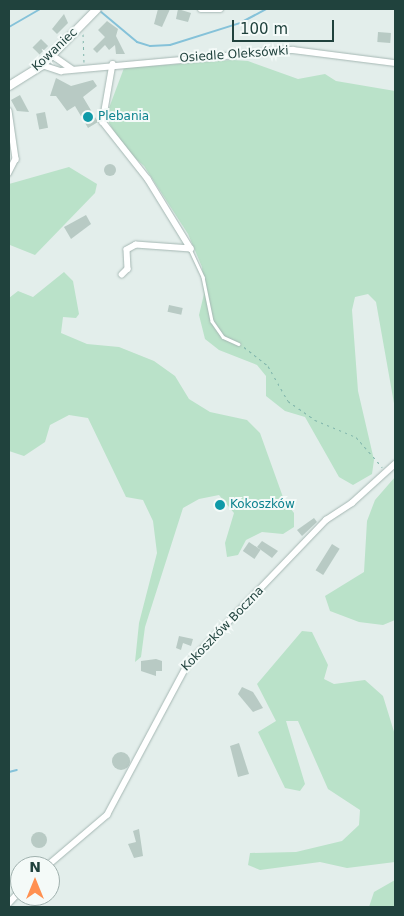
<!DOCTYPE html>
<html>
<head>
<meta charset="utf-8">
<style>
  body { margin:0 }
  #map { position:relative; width:404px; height:916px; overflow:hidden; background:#e3eeeb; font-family:"DejaVu Sans",sans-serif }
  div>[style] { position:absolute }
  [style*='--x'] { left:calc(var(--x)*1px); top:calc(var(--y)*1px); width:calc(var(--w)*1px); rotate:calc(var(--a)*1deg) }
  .green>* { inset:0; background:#bae2c9 }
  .stream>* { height:2px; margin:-1px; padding:0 1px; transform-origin:1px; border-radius:1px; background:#85c2d9 }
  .building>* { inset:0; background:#b8cac4; transform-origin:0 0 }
  .round { border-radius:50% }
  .path>* { height:1px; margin-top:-0.5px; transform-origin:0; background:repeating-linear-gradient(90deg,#80b5ab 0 2.5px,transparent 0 6.5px) }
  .roads { filter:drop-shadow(0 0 1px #a5b7b3) drop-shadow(0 0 1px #a5b7b3) }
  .lane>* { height:2.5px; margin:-1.25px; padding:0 1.25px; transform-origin:1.25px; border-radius:1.25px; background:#fff }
  .street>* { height:5.5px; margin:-2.75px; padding:0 2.75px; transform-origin:2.75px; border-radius:2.75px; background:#fff }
  .secondary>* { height:8px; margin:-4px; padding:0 4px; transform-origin:4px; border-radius:4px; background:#fff }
  .dots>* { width:14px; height:14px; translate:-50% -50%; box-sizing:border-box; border:2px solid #f4faf8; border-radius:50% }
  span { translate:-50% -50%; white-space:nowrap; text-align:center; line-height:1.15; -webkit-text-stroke:4px #f4faf8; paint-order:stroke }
  .street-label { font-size:12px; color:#20423d }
  .culture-label { font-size:12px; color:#0d838f }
  .left { translate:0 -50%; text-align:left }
  .frame { position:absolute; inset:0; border:10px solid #20423d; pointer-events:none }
  .north { position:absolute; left:10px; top:856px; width:50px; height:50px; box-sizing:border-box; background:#f4faf8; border:1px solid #9fb0ad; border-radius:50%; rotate:0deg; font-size:14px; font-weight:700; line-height:20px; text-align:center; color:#20423d }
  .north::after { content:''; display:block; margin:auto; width:18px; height:22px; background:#ff9050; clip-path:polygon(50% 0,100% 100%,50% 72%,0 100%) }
  .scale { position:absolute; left:232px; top:20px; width:102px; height:22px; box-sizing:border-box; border:2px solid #20423d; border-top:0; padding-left:6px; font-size:15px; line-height:18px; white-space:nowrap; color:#20423d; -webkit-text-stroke:4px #f4faf8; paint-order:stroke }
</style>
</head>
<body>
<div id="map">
  <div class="green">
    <i style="clip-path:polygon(232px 60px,248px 61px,298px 79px,325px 74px,336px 81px,395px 91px,395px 409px,376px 302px,368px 294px,355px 297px,352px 310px,358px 391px,374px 460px,372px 474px,353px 485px,339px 477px,305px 417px,285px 411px,266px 396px,266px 376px,257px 365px,219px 350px,205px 339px,199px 315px,204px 294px,202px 267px,188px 234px,144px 166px,124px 148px,109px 123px,109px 108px,124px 68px)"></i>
    <i style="clip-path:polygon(69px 167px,97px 184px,95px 193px,35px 255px,10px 245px,9px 184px)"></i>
    <i style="clip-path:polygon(64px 272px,73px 281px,79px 314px,76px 318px,63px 317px,61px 333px,87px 344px,119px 347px,154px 361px,175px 376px,189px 399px,210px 412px,247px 420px,260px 433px,284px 500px,294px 513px,294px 527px,283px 534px,262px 532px,246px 540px,238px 555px,227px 557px,225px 543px,234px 513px,219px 495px,199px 499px,183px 508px,145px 627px,141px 657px,135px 662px,139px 623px,157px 553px,153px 521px,143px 500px,126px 497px,88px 418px,69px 415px,50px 425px,45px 442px,24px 456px,9px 451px,9px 298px,18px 291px,33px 297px)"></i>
    <i style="clip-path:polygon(395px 477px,395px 620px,383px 625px,359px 622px,330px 611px,325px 596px,364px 572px,367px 521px,375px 500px)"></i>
    <i style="clip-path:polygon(302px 631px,312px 632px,328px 665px,324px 679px,334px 684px,365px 680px,383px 696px,395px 735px,395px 862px,347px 868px,320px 862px,260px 870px,248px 865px,250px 853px,296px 852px,342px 841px,359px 825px,360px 810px,328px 789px,298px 721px,286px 721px,305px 784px,300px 791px,285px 788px,258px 732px,276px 721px,257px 684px)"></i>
    <i style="clip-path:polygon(395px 880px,395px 907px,369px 907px,374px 892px)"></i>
  </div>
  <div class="stream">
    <i style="--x:100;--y:11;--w:48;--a:40"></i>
    <i style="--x:137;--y:42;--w:14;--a:17"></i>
    <i style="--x:150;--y:46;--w:20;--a:-3"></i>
    <i style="--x:170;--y:45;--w:73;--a:-17.4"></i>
    <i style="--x:240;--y:23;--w:30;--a:-28"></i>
    <i style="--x:9;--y:27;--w:36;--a:-30"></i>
    <i style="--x:9;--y:772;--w:8;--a:-14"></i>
  </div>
  <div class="building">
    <i style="clip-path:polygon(158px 9px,170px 9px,162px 27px,154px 24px)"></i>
    <i style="clip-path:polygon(178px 9px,191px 13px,188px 22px,176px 19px)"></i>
    <i style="clip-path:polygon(64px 14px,68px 23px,57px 34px,52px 29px)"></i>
    <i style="clip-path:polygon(107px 21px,118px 29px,116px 36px,125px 54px,116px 54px,115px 45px,109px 50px,105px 45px,97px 53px,93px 49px,105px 37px,98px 30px)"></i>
    <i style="left:378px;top:32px;width:13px;height:10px;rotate:4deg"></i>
    <i style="left:41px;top:39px;width:10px;height:12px;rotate:45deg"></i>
    <i style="clip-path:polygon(56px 78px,71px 86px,93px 80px,97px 86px,83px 97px,98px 122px,88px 128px,75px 106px,67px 111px,56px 96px,50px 96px)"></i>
    <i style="clip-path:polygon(20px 95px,29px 112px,17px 111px,11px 100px)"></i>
    <i style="left:45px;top:112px;width:16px;height:9px;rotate:79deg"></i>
    <i class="round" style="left:104px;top:164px;width:12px;height:12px"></i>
    <i style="clip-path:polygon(86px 215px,91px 224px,71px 239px,64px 227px)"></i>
    <i style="left:169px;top:305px;width:14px;height:7px;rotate:12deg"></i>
    <i style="clip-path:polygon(314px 518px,317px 522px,302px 536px,297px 530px)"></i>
    <i style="clip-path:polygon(262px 541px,278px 551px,272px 558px,257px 547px)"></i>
    <i style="left:249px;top:542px;width:14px;height:11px;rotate:34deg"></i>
    <i style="left:332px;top:544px;width:9px;height:31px;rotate:32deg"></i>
    <i style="clip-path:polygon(179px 636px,193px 639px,191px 646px,183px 643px,181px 650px,176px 648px)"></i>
    <i style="clip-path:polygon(156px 659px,162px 661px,162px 671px,156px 671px,156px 676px,141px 671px,141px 661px)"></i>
    <i style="clip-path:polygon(242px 687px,253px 692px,263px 708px,253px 712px,238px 694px)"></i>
    <i style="clip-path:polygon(239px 743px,249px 774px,238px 777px,230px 746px)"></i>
    <i class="round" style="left:112px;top:752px;width:18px;height:18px"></i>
    <i style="clip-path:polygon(139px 829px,143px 856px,134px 858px,128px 844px,136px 842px,133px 831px)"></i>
    <i class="round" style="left:31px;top:832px;width:16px;height:16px"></i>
  </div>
  <div class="path">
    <i style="--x:83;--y:34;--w:28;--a:88"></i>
    <i style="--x:244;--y:347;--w:31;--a:38"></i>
    <i style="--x:268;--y:366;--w:40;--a:60.3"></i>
    <i style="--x:288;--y:401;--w:33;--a:35"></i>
    <i style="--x:315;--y:420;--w:44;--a:22.5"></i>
    <i style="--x:356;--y:437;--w:40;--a:49"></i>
  </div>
  <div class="roads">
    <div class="lane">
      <i style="--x:191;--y:251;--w:29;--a:65"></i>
      <i style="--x:203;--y:277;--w:45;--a:78.4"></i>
      <i style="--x:212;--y:321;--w:19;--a:55"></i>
      <i style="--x:223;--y:337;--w:17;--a:24"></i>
    </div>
    <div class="street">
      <i style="--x:201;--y:9;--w:19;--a:0"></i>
      <i style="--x:52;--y:55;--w:24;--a:35"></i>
      <i style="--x:113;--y:64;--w:59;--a:99.8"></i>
      <i style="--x:103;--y:122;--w:73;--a:51.7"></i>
      <i style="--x:148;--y:179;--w:82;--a:58.4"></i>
      <i style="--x:191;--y:249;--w:55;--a:-175.8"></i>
      <i style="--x:136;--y:245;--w:10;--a:151"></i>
      <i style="--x:127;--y:250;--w:19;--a:87"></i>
      <i style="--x:128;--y:269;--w:8;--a:135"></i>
      <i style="--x:42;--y:65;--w:20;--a:18"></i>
      <i style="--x:61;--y:71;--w:233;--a:-5.2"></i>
      <i style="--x:293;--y:50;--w:103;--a:7.3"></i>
      <i style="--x:9;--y:111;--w:49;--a:81.7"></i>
      <i style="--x:16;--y:159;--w:16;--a:117"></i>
      <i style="--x:47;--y:866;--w:79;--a:-40.4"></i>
      <i style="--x:107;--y:815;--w:170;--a:-61.9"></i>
      <i style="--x:187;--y:665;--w:201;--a:-46.2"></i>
      <i style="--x:326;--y:520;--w:31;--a:-33"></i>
      <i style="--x:352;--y:503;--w:58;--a:-42.2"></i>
      <i style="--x:9;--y:903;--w:16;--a:-47"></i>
    </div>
    <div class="secondary">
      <i style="--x:9;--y:86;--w:39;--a:-32"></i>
      <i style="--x:42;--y:65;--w:78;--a:-45.5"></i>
    </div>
  </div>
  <div class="dots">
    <i style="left:88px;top:117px;background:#0f9aa8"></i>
    <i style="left:220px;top:505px;background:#0f9aa8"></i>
  </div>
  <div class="street-label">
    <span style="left:55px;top:50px;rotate:-43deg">Kowaniec</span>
    <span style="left:234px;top:55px;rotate:-4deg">Osiedle Oleksówki</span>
    <span style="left:223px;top:629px;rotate:-46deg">Kokoszków Boczna</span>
  </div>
  <div class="culture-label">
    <span class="left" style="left:98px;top:117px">Plebania</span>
    <span class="left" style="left:230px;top:505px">Kokoszków</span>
  </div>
  <div class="frame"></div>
  <div class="north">N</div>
  <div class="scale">100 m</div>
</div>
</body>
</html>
